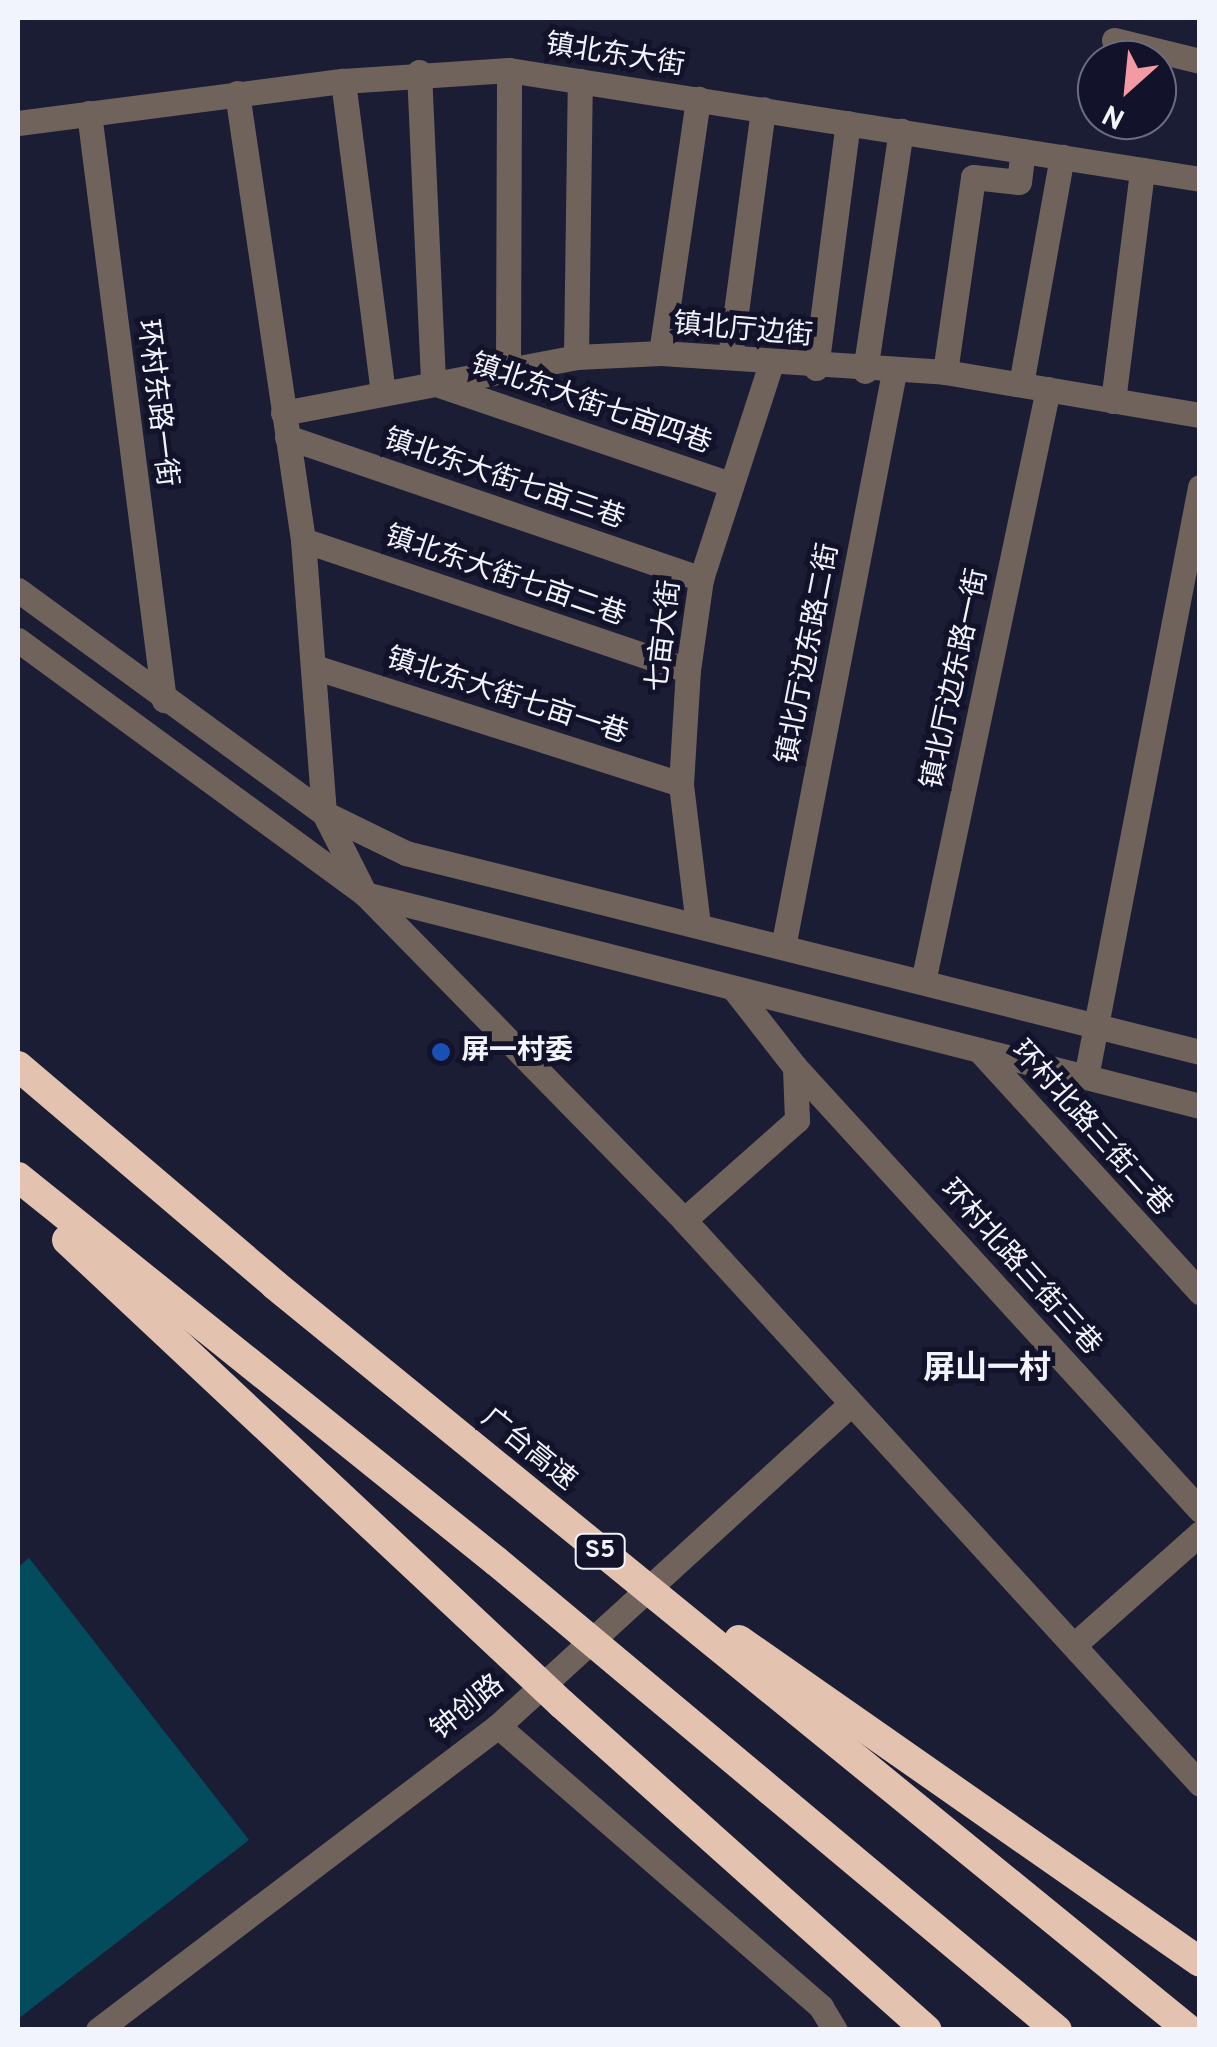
<!DOCTYPE html>
<html>
<head>
<meta charset="utf-8">
<style>
  body { margin:0 }
  #map { position:relative; width:1217px; height:2047px; overflow:hidden; background:#1b1d35; font-family:Overpass,"Noto Sans SC",sans-serif }
  div>[style] { position:absolute }
  [style*='--x'] { left:calc(var(--x)*1px); top:calc(var(--y)*1px); width:calc(var(--w)*1px); rotate:calc(var(--a)*1deg) }
  .water>* { inset:0; background:#024c5d }
  .minor>* { height:25px; margin:-12.5px; padding:0 12.5px; transform-origin:12.5px; border-radius:12.5px; background:#70635b }
  .highway-bridge>* { height:30px; margin:-15px; padding:0 15px; transform-origin:15px; border-radius:15px; background:#e3c2af }
  .dots>* { width:28px; height:28px; translate:-50% -50%; box-sizing:border-box; border:5px solid #12132b; border-radius:50% }
  span { translate:-50% -50%; white-space:nowrap; text-align:center; line-height:1.15; -webkit-text-stroke:10px #12132b; paint-order:stroke }
  .shield-label span { padding:2px 8px; background:#12132b; border:2px solid; border-radius:8px; -webkit-text-stroke-width:0 }
  .shield-label { font-size:25px; color:#f1f3fd; font-weight:700 }
  .street-label { font-size:28px; color:#f1f3fd }
  .poi-label { font-size:28px; color:#f1f3fd; font-weight:700 }
  .left { translate:0 -50%; text-align:left }
  .quarter-label { font-size:32px; color:#f1f3fd; font-weight:700 }
  .frame { position:absolute; inset:0; border:20px solid #f1f3fd; pointer-events:none }
  .north { position:absolute; left:1077px; top:40px; width:100px; height:100px; box-sizing:border-box; background:#12132b; border:2px solid #6b6d7f; border-radius:50%; rotate:207deg; font-size:28px; font-weight:700; line-height:40px; text-align:center; color:#f1f3fd }
  .north::after { content:''; display:block; margin:auto; width:35px; height:45px; background:#f49aa5; clip-path:polygon(50% 0,100% 100%,50% 72%,0 100%) }
</style>
</head>
<body>
<div id="map">
  <div class="water">
    <i style="clip-path:polygon(29px 1558px,249px 1840px,18px 2019px,18px 1567px)"></i>
  </div>
  <div class="minor">
    <i style="--x:1114;--y:40;--w:89;--a:13.7"></i>
    <i style="--x:419;--y:72;--w:311;--a:87.4"></i>
    <i style="--x:433;--y:383;--w:314;--a:18.8"></i>
    <i style="--x:343;--y:81;--w:315;--a:82.7"></i>
    <i style="--x:237;--y:93;--w:452;--a:81.6"></i>
    <i style="--x:303;--y:540;--w:274;--a:85.6"></i>
    <i style="--x:324;--y:813;--w:91;--a:63.2"></i>
    <i style="--x:365;--y:894;--w:456;--a:45.6"></i>
    <i style="--x:684;--y:1220;--w:764;--a:47.54"></i>
    <i style="--x:89;--y:113;--w:592;--a:82.72"></i>
    <i style="--x:18;--y:123;--w:328;--a:-7.4"></i>
    <i style="--x:343;--y:81;--w:166;--a:-3.8"></i>
    <i style="--x:509;--y:70;--w:700;--a:8.96"></i>
    <i style="--x:661;--y:353;--w:257;--a:-81.7"></i>
    <i style="--x:576;--y:357;--w:276;--a:-89.2"></i>
    <i style="--x:730;--y:357;--w:250;--a:-82.4"></i>
    <i style="--x:816;--y:368;--w:247;--a:-82.6"></i>
    <i style="--x:508;--y:369;--w:299;--a:-89.8"></i>
    <i style="--x:865;--y:371;--w:243;--a:-81.5"></i>
    <i style="--x:945;--y:372;--w:197;--a:-81.8"></i>
    <i style="--x:973;--y:177;--w:46;--a:6.2"></i>
    <i style="--x:1019;--y:182;--w:31;--a:-83"></i>
    <i style="--x:1021;--y:384;--w:231;--a:-79.8"></i>
    <i style="--x:1113;--y:401;--w:233;--a:-82.8"></i>
    <i style="--x:283;--y:413;--w:298;--a:-10.8"></i>
    <i style="--x:576;--y:357;--w:85;--a:-2.7"></i>
    <i style="--x:661;--y:353;--w:285;--a:3.8"></i>
    <i style="--x:945;--y:372;--w:259;--a:9.6"></i>
    <i style="--x:287;--y:437;--w:438;--a:18.9"></i>
    <i style="--x:303;--y:540;--w:406;--a:18.7"></i>
    <i style="--x:18;--y:590;--w:379;--a:36.1"></i>
    <i style="--x:324;--y:813;--w:91;--a:26"></i>
    <i style="--x:406;--y:853;--w:819;--a:14.07"></i>
    <i style="--x:18;--y:640;--w:430;--a:36.2"></i>
    <i style="--x:365;--y:894;--w:861;--a:14.25"></i>
    <i style="--x:314;--y:667;--w:385;--a:17.7"></i>
    <i style="--x:698;--y:925;--w:142;--a:-96.9"></i>
    <i style="--x:681;--y:784;--w:114;--a:-86.5"></i>
    <i style="--x:688;--y:670;--w:92;--a:-81.9"></i>
    <i style="--x:701;--y:579;--w:227;--a:-72"></i>
    <i style="--x:783;--y:947;--w:586;--a:-79.07"></i>
    <i style="--x:923;--y:982;--w:606;--a:-78.1"></i>
    <i style="--x:979;--y:1050;--w:328;--a:47.6"></i>
    <i style="--x:795;--y:1067;--w:600;--a:47.57"></i>
    <i style="--x:1086;--y:1077;--w:601;--a:-79.06"></i>
    <i style="--x:684;--y:1220;--w:151;--a:-41.5"></i>
    <i style="--x:797;--y:1120;--w:53;--a:-92.2"></i>
    <i style="--x:795;--y:1067;--w:99;--a:-128"></i>
    <i style="--x:1074;--y:1645;--w:169;--a:-41.6"></i>
    <i style="--x:498;--y:1726;--w:428;--a:41"></i>
    <i style="--x:821;--y:2007;--w:27;--a:59"></i>
    <i style="--x:98;--y:2030;--w:502;--a:-37.23"></i>
    <i style="--x:498;--y:1726;--w:478;--a:-42.4"></i>
  </div>
  <div class="highway-bridge">
    <i style="--x:18;--y:1066;--w:338;--a:40.4"></i>
    <i style="--x:275;--y:1285;--w:1179;--a:39.18"></i>
    <i style="--x:18;--y:1177;--w:613;--a:38.78"></i>
    <i style="--x:496;--y:1561;--w:731;--a:39.9"></i>
    <i style="--x:67;--y:1240;--w:678;--a:43.15"></i>
    <i style="--x:562;--y:1704;--w:489;--a:41.8"></i>
    <i style="--x:739;--y:1640;--w:562;--a:34.93"></i>
  </div>
  <div class="dots">
    <i style="left:441px;top:1052px;background:#1a4fb4"></i>
  </div>
  <div class="shield-label">
    <span style="left:600px;top:1551px">S5</span>
  </div>
  <div class="street-label">
    <span style="left:615px;top:56px;rotate:9deg">镇北东大街</span>
    <span style="left:743px;top:331px;rotate:5deg">镇北厅边街</span>
    <span style="left:156px;top:403px;rotate:83deg">环村东路一街</span>
    <span style="left:591px;top:405px;rotate:19deg">镇北东大街七亩四巷</span>
    <span style="left:504px;top:480px;rotate:19deg">镇北东大街七亩三巷</span>
    <span style="left:505px;top:577px;rotate:19deg">镇北东大街七亩二巷</span>
    <span style="left:665px;top:636px;rotate:-83deg">七亩大街</span>
    <span style="left:809px;top:654px;rotate:-79deg">镇北厅边东路二街</span>
    <span style="left:956px;top:679px;rotate:-78deg">镇北厅边东路一街</span>
    <span style="left:507px;top:697px;rotate:18deg">镇北东大街七亩一巷</span>
    <span style="left:1091px;top:1129px;rotate:48deg">环村北路三街二巷</span>
    <span style="left:1020px;top:1268px;rotate:48deg">环村北路三街三巷</span>
    <span style="left:528px;top:1450px;rotate:39deg">广台高速</span>
    <span style="left:468px;top:1708px;rotate:-39deg">钟创路</span>
  </div>
  <div class="poi-label">
    <span class="left" style="left:461px;top:1052px">屏一村委</span>
  </div>
  <div class="quarter-label">
    <span style="left:987px;top:1370px">屏山一村</span>
  </div>
  <div class="frame"></div>
  <div class="north">N</div>
</div>
</body>
</html>
